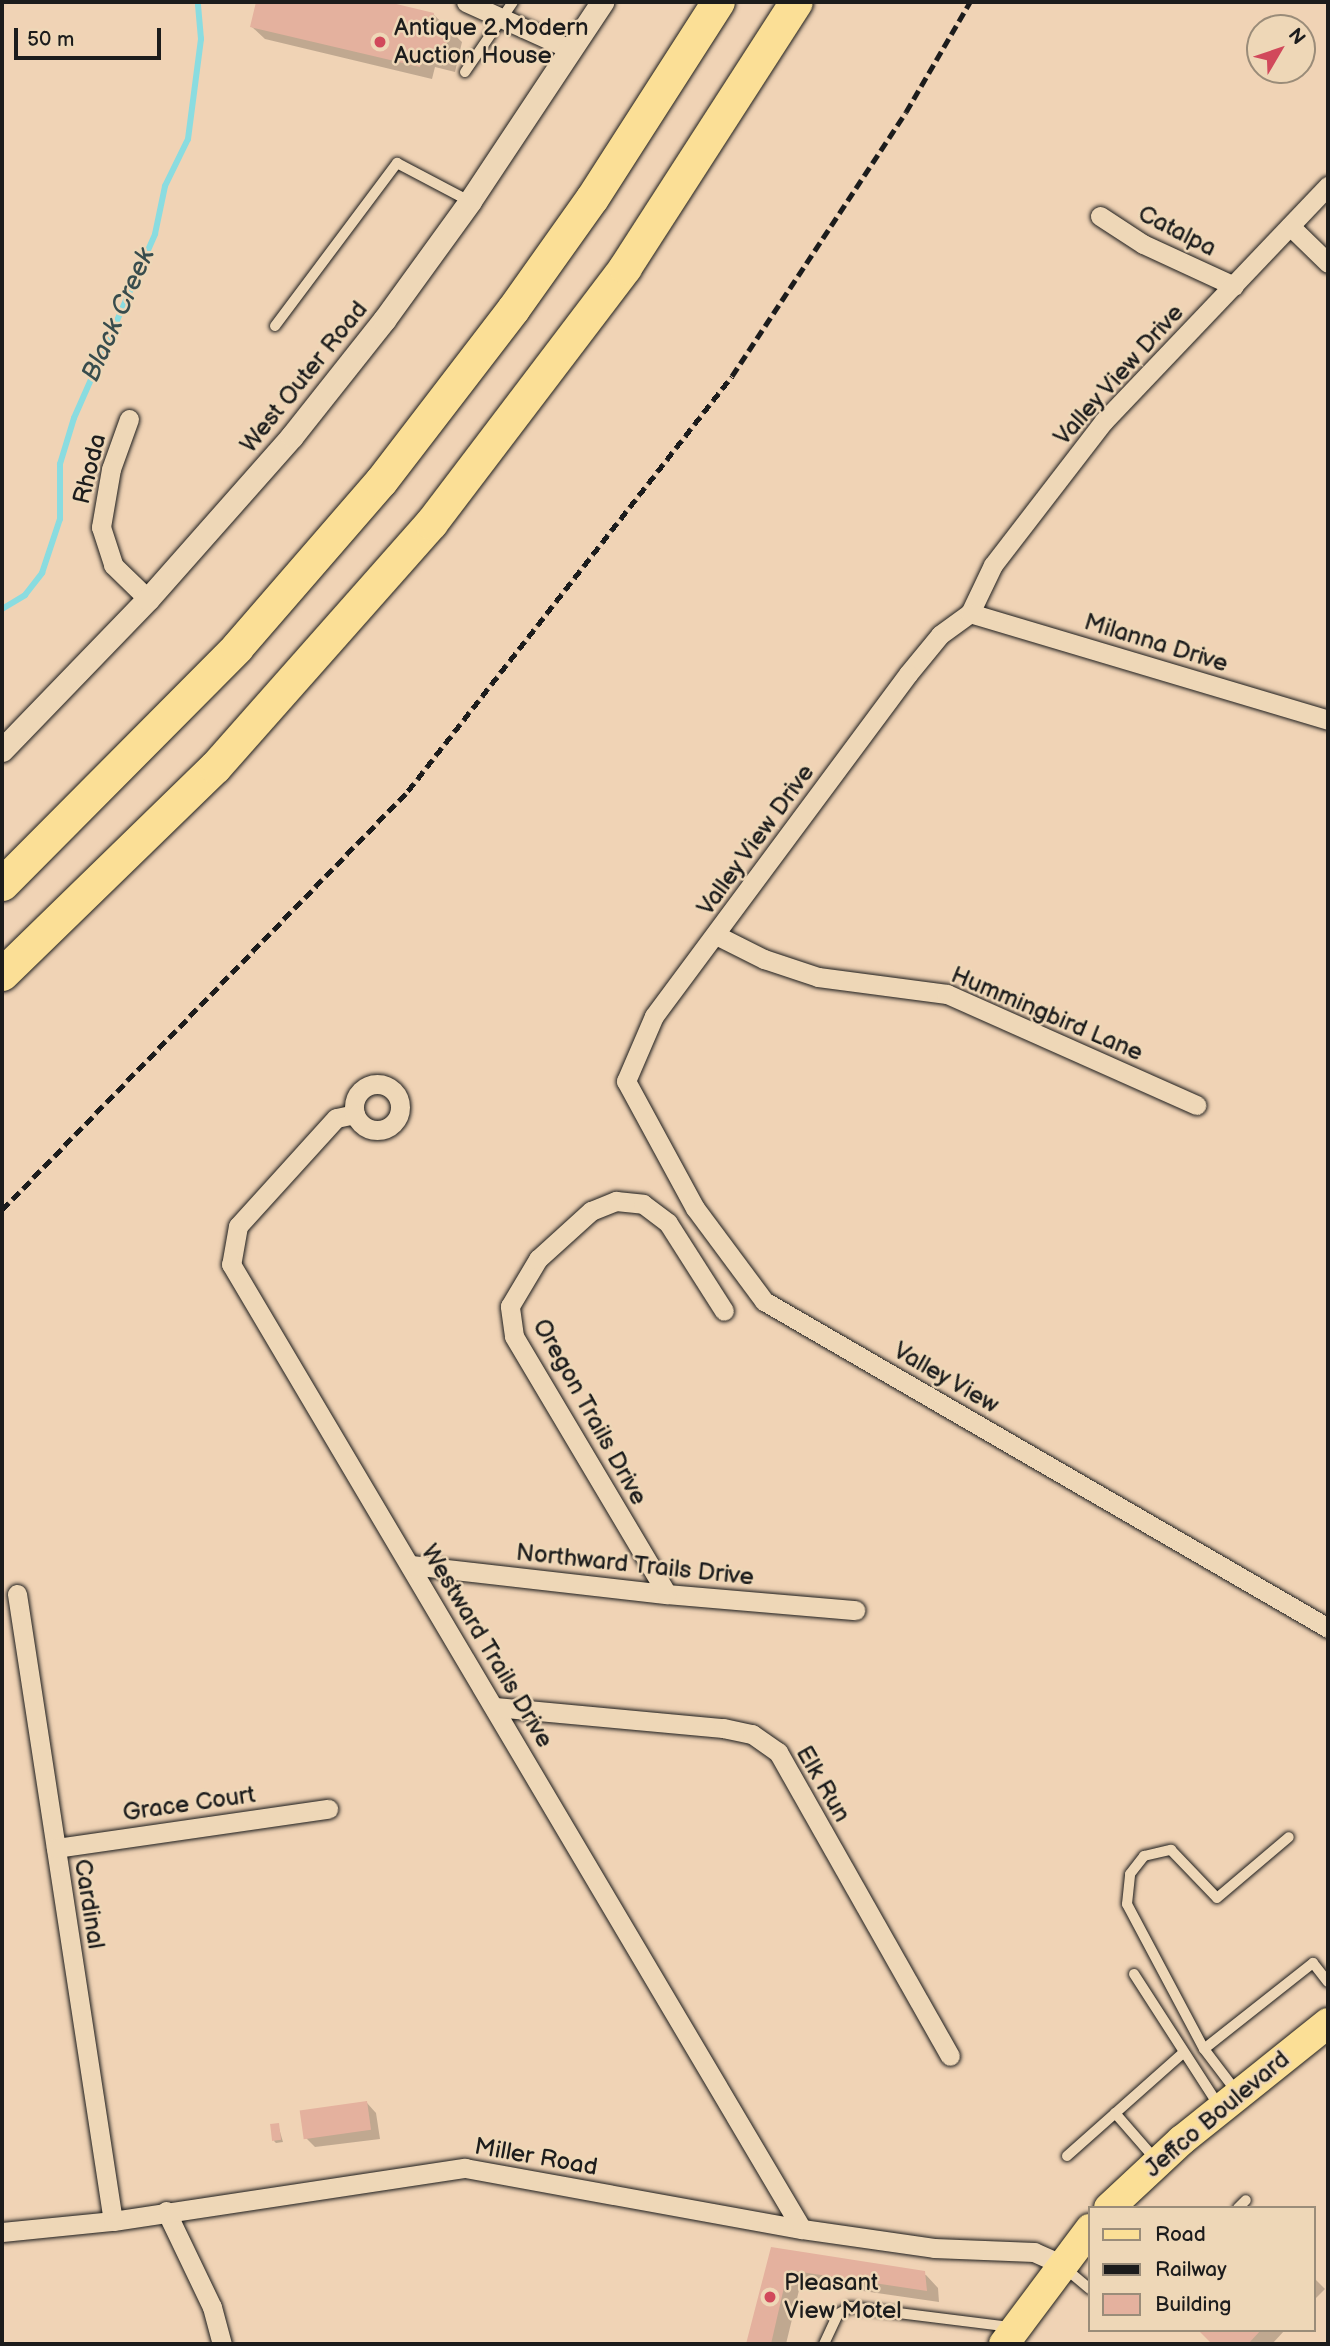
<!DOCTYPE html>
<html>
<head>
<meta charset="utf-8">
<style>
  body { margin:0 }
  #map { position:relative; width:1330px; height:2346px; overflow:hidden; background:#f0d3b5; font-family:"Balsamiq Sans",sans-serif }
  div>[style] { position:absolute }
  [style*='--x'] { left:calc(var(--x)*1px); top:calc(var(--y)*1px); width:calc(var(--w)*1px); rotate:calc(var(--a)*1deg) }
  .shadow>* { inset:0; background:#0003 }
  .stream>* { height:6px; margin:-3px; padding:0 3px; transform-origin:3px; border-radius:3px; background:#8adce0 }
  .building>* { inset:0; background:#e4b19e; transform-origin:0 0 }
  .roads { filter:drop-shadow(0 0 2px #1c1c1c) drop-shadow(0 0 2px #1c1c1c) }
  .service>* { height:10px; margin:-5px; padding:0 5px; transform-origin:5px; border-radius:5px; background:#eed7b7 }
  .minor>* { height:19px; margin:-9.5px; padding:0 9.5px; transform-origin:9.5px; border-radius:9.5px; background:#eed7b7 }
  .minor>.ring { margin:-9.5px; padding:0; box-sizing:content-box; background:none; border:19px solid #eed7b7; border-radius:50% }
  .tertiary>* { height:23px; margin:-11.5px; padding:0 11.5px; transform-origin:11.5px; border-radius:11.5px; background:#eed7b7 }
  .primary>* { height:30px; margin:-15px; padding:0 15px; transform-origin:15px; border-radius:15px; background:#fbdf96 }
  .motorway>* { height:33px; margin:-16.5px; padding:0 16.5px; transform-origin:16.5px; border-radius:16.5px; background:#fbdf96 }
  .rail>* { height:5px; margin-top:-2.5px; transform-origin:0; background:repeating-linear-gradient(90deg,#1c1c1c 0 10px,transparent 0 15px) }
  .dots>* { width:19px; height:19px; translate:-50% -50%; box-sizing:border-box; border:4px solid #eed7b7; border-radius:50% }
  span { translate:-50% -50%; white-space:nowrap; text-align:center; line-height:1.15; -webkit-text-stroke:5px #eed7b7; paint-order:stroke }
  .poi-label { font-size:24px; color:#1c1c1c }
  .left { translate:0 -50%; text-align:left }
  .street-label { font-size:24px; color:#1c1c1c }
  .water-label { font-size:26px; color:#384c4d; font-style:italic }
  .frame { position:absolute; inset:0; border:4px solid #1c1c1c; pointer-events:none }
  .legend { position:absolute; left:1088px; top:2206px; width:228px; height:126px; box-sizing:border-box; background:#eed7b7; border:2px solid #9a8c79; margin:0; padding:9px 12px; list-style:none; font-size:21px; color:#1c1c1c }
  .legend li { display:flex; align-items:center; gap:14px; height:35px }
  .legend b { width:35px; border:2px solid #9a8c79 }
  .north { position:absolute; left:1246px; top:14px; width:70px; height:70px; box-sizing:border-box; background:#eed7b7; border:2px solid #9a8c79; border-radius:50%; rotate:51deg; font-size:19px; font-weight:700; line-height:28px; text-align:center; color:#1c1c1c }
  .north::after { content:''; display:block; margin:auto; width:24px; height:32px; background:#d1495b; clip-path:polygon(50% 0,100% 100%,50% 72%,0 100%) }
  .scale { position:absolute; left:14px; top:28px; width:147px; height:32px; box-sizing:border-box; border:4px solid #1c1c1c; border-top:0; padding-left:9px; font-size:21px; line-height:24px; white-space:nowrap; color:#1c1c1c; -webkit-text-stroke:5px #eed7b7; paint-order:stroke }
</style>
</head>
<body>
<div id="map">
  <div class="shadow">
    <i style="clip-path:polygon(258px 2px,380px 2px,433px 14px,462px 42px,455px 72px,435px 67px,432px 79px,265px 39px,252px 27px)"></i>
    <i style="clip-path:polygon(367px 2103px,376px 2113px,380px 2139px,315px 2147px,306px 2138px)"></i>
    <i style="clip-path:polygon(278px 2125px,283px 2142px,276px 2143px,274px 2141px)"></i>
    <i style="clip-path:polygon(772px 2249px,926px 2275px,938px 2288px,939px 2302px,801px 2282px,786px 2344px,749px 2344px)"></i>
    <i style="clip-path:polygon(1314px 2278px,1325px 2289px,1314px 2300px)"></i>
    <i style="clip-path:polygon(1200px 2330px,1285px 2330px,1272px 2344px,1214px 2344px)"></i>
  </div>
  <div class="stream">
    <i style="--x:2;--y:609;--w:27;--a:-31"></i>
    <i style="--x:25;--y:595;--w:28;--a:-52"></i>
    <i style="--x:42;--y:573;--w:57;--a:-71.6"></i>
    <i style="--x:60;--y:519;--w:55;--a:-90"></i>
    <i style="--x:60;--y:464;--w:48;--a:-73.1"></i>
    <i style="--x:74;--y:418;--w:201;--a:-66.2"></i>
    <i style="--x:155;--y:234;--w:49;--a:-78.2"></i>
    <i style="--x:165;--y:186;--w:52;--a:-63.9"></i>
    <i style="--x:188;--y:139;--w:101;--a:-82.6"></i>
    <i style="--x:201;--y:39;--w:37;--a:-95"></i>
  </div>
  <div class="building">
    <i style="clip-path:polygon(256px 2px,388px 2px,434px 13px,431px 24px,450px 28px,443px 61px,422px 56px,420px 67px,250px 27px)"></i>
    <i style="left:367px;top:2101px;width:29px;height:68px;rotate:82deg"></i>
    <i style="left:279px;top:2123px;width:17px;height:9px;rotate:83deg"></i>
    <i style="clip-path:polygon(771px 2247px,925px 2271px,927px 2291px,788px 2270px,771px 2344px,746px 2344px)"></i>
    <i style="clip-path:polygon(1198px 2330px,1261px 2330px,1248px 2344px,1212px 2344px)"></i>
  </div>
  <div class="roads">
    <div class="service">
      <i style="--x:465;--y:72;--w:85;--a:-55.6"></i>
      <i style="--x:275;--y:326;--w:204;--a:-53.2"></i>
      <i style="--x:397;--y:163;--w:81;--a:27.8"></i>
      <i style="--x:1134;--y:1974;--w:157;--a:57.2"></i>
      <i style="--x:1204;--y:2049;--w:164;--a:-118"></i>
      <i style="--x:1127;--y:1904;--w:30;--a:-84"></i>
      <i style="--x:1130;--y:1874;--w:23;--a:-52"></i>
      <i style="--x:1144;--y:1856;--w:28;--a:-13"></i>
      <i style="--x:1171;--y:1850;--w:66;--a:46.2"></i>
      <i style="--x:1217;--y:1898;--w:94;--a:-40.3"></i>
      <i style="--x:1236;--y:2091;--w:53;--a:-127.3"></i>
      <i style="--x:1204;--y:2049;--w:139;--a:-38.3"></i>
      <i style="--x:1313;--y:1963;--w:24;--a:52"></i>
      <i style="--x:1115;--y:2113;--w:62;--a:48.9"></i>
      <i style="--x:1067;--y:2156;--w:154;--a:-41.6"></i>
      <i style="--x:1238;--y:2208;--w:11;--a:-45"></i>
      <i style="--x:1066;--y:2269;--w:31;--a:40"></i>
      <i style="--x:824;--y:2344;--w:33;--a:-65"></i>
      <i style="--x:838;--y:2314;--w:14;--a:-30"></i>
      <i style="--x:850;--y:2307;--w:161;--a:7.1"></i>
    </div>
    <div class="minor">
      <i style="--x:466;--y:2;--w:116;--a:24.4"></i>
      <i style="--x:1100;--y:216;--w:51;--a:33.1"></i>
      <i style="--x:1143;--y:244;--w:100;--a:24.8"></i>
      <i style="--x:1290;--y:226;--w:53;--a:44.2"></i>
      <i style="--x:129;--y:419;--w:53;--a:109.8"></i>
      <i style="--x:111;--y:469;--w:59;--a:99.8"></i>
      <i style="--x:101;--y:527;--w:40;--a:72"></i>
      <i style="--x:113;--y:565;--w:49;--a:44.2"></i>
      <i style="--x:970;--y:613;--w:37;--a:144"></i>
      <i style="--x:940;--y:635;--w:50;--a:129.4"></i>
      <i style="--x:908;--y:674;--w:426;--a:126.6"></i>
      <i style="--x:654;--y:1016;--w:71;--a:113.3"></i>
      <i style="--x:626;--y:1081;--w:145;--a:61.5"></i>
      <i style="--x:695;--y:1208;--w:116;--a:53.4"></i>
      <i style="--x:764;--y:1301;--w:652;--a:30.1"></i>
      <i style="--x:970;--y:613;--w:53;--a:-64.4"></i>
      <i style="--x:993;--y:565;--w:182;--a:-52.4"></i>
      <i style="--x:1104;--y:421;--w:325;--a:-46.4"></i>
      <i style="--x:970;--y:613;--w:374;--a:16.6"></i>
      <i style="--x:716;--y:935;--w:54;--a:26.6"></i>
      <i style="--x:764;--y:959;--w:57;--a:18.4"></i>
      <i style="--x:818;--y:977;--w:130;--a:7.5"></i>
      <i style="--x:947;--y:994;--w:273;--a:24"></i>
      <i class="ring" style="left:354px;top:1084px;width:27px;height:27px"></i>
      <i style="--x:355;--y:1114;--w:19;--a:168"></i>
      <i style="--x:336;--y:1118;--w:146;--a:132.2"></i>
      <i style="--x:238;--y:1226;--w:39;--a:100"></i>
      <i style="--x:231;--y:1264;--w:1121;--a:59.39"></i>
      <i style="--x:411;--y:1565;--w:258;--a:6.5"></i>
      <i style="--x:667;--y:1594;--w:189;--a:4.9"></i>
      <i style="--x:17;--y:1594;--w:634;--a:81.3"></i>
      <i style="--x:667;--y:1594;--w:300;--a:-120.7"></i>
      <i style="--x:514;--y:1336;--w:30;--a:-98"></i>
      <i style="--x:510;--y:1306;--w:55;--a:-59.2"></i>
      <i style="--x:538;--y:1259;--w:72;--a:-42.2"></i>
      <i style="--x:591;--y:1211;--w:27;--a:-22"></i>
      <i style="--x:616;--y:1201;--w:27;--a:6"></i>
      <i style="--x:643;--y:1204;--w:31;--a:37"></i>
      <i style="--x:668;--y:1223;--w:104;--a:57.5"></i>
      <i style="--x:495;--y:1707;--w:229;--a:5.3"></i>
      <i style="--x:723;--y:1728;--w:30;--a:12"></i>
      <i style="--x:752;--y:1734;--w:32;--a:35"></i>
      <i style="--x:778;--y:1752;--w:349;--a:60.5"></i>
      <i style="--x:56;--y:1848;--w:275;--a:-8.2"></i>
      <i style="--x:166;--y:2211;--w:106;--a:64.4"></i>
      <i style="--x:212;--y:2307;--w:38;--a:75"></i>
      <i style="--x:2;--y:2232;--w:112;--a:-5.7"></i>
      <i style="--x:113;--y:2221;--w:356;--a:-8.6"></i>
      <i style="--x:465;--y:2168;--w:342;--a:10.3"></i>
      <i style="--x:802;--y:2229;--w:133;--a:8.2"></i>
      <i style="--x:934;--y:2248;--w:100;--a:2.3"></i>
      <i style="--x:1034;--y:2252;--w:30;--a:24"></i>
    </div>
    <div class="tertiary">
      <i style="--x:2;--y:750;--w:210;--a:-46"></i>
      <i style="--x:148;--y:599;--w:217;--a:-48.5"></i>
      <i style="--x:292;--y:436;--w:148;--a:-51.6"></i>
      <i style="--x:384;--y:320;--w:147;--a:-54.1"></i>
      <i style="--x:470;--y:201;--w:239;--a:-56.4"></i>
    </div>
    <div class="primary">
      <i style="--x:1109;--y:2208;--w:100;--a:-43"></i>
      <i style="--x:1182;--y:2140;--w:187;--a:-38.7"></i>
      <i style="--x:1004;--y:2344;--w:144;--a:-53.2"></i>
    </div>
    <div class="motorway">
      <i style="--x:2;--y:884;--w:334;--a:-45.2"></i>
      <i style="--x:237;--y:647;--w:220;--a:-49.1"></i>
      <i style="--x:381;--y:481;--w:217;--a:-52.5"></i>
      <i style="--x:513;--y:309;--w:136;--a:-54.6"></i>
      <i style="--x:592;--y:198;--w:233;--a:-57.3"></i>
      <i style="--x:2;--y:974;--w:297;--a:-44.2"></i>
      <i style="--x:215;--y:767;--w:326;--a:-48.5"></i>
      <i style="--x:431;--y:523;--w:321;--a:-52.8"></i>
      <i style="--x:625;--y:267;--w:315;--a:-57.2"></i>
    </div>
  </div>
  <div class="rail">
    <i style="--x:2;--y:1210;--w:583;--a:-45.9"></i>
    <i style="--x:408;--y:791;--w:526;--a:-52.02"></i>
    <i style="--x:732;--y:376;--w:316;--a:-56.6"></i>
    <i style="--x:906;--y:112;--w:127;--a:-59.8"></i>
  </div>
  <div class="dots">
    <i style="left:380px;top:42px;background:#d1495b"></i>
    <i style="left:770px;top:2297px;background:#d1495b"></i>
  </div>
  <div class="poi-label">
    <span class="left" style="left:394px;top:42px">Antique 2 Modern<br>Auction House</span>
    <span class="left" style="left:784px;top:2297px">Pleasant<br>View Motel</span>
  </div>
  <div class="street-label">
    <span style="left:1177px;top:231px;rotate:27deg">Catalpa</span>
    <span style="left:1119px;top:375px;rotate:-48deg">Valley View Drive</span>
    <span style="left:304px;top:377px;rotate:-51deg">West Outer Road</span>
    <span style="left:90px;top:469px;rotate:-76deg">Rhoda</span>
    <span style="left:1156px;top:643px;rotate:17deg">Milanna Drive</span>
    <span style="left:756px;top:840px;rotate:-54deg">Valley View Drive</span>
    <span style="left:1047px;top:1014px;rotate:23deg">Hummingbird Lane</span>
    <span style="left:946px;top:1378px;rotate:30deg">Valley View</span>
    <span style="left:590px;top:1412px;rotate:61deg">Oregon Trails Drive</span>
    <span style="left:635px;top:1565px;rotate:6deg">Northward Trails Drive</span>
    <span style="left:487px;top:1646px;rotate:59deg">Westward Trails Drive</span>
    <span style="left:823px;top:1784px;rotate:60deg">Elk Run</span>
    <span style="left:189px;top:1804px;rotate:-8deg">Grace Court</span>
    <span style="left:89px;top:1904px;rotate:81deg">Cardinal</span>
    <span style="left:1217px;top:2114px;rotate:-40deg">Jeffco Boulevard</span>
    <span style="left:536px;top:2157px;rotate:10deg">Miller Road</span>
  </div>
  <div class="water-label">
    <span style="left:119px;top:315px;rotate:-66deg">Black Creek</span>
  </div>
  <div class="frame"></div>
  <ul class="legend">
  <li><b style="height:9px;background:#fbdf96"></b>Road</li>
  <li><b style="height:9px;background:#1c1c1c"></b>Railway</li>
  <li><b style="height:19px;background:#e4b19e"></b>Building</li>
  </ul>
  <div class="north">N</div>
  <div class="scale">50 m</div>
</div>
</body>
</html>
